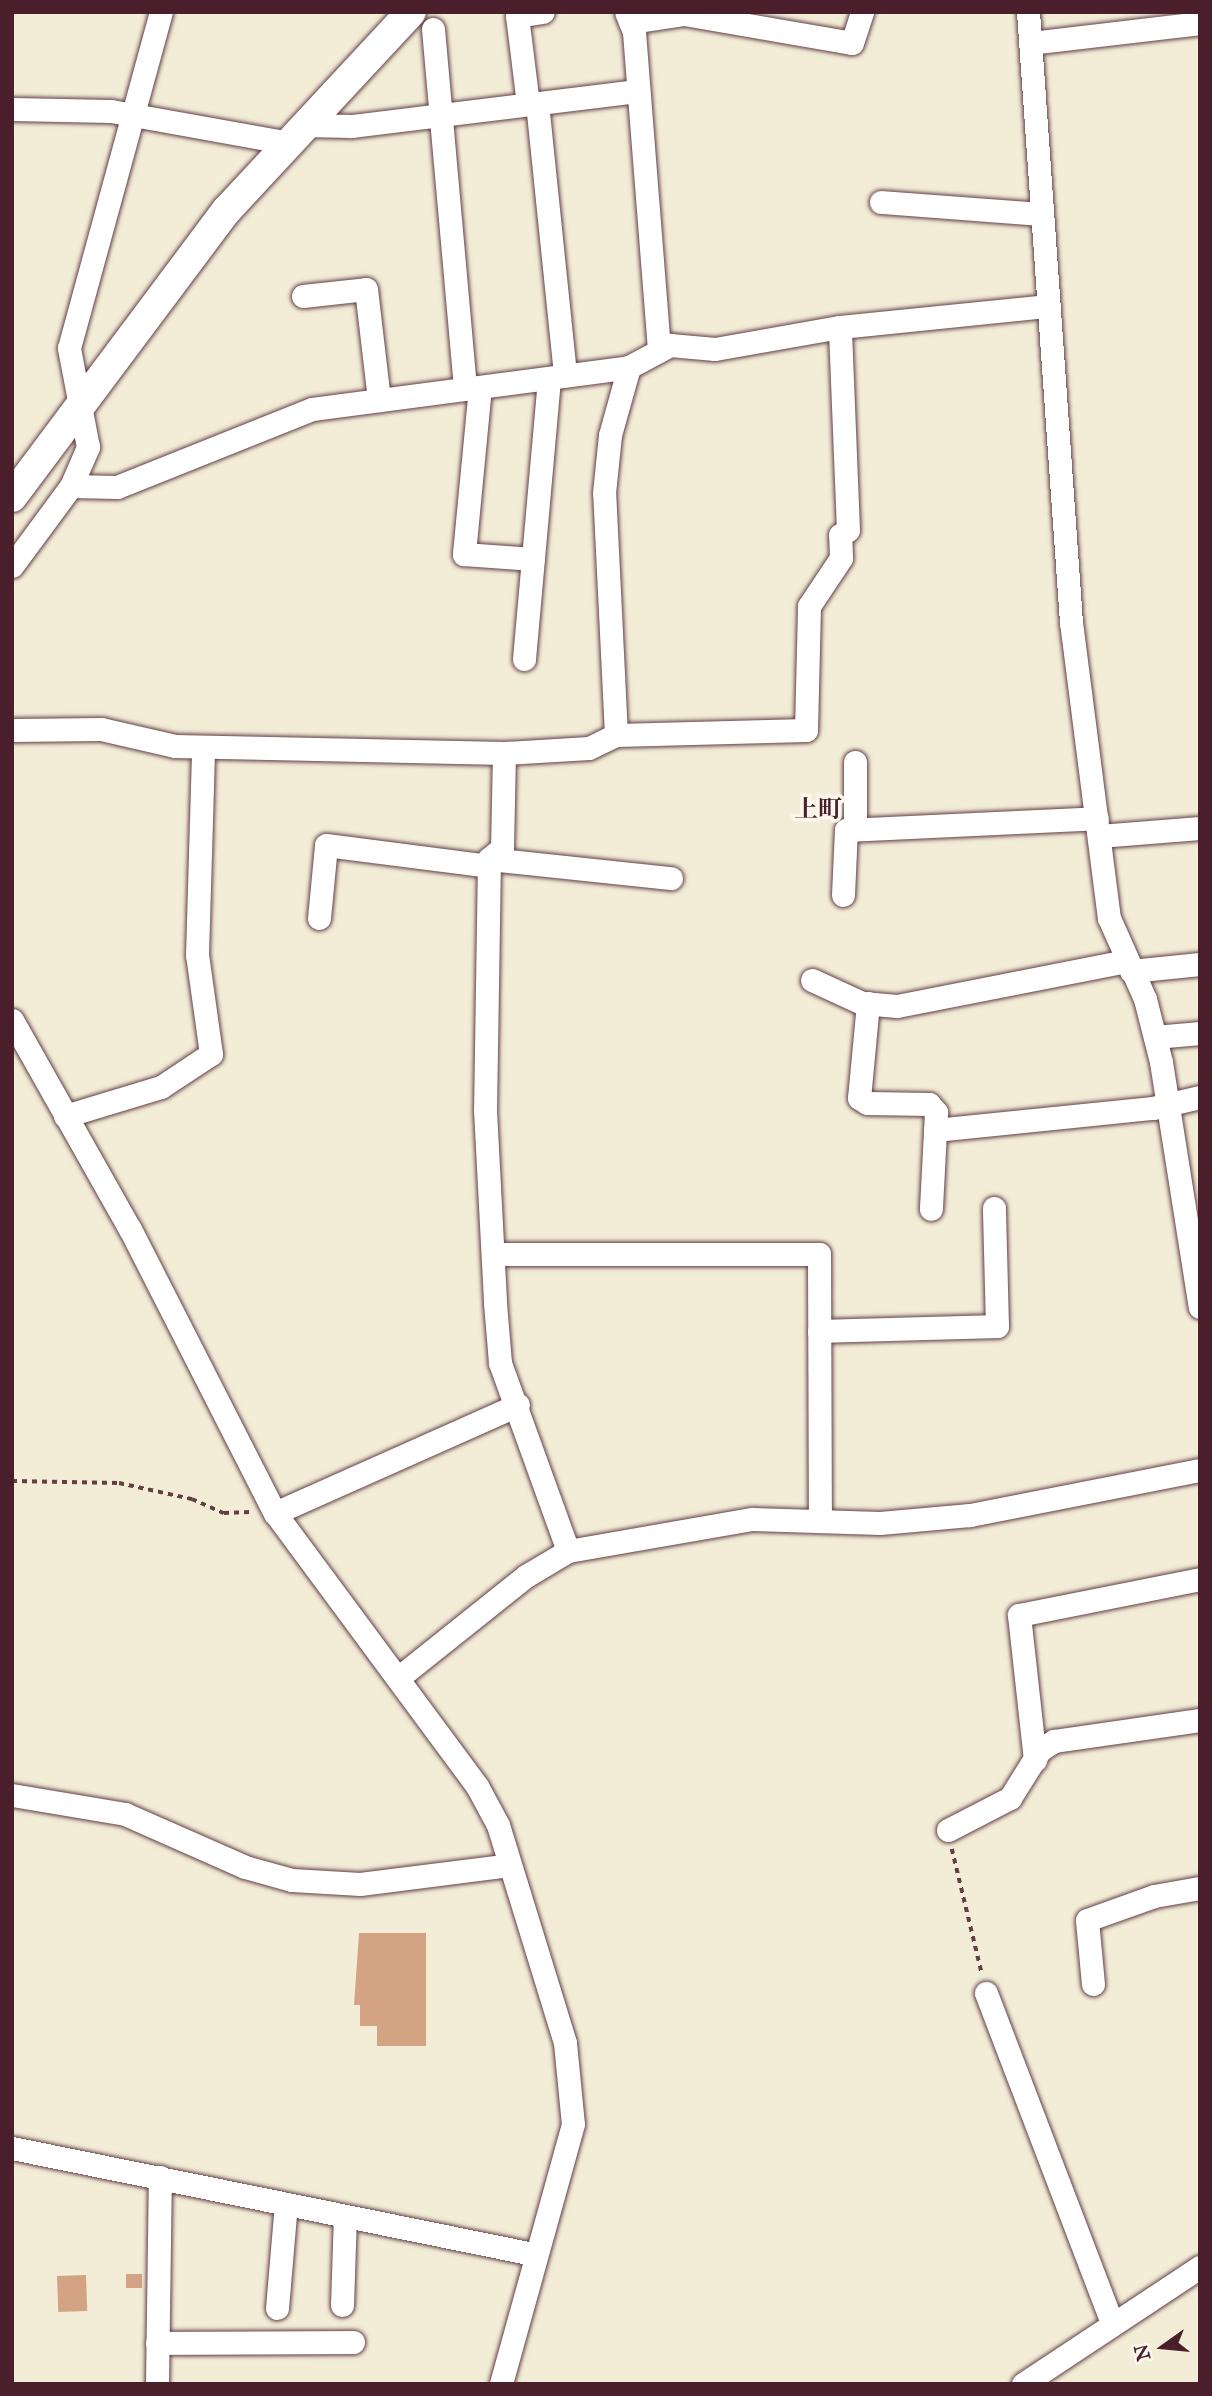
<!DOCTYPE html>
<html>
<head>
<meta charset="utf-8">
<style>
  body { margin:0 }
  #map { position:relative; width:1212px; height:2396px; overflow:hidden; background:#f3edd7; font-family:"IM FELL Great Primer","Noto Serif JP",serif }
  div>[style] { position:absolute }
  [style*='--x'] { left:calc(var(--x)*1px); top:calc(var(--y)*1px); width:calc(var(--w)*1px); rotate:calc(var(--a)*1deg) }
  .building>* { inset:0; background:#d4a384; transform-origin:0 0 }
  .path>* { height:3.5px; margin-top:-1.75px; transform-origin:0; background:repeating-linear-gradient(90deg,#633e45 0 5px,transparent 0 10px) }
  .roads { filter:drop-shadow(0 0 2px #633e45) drop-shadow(0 0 2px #633e45) }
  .minor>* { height:23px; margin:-11.5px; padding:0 11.5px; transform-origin:11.5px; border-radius:11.5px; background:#fff }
  .major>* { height:30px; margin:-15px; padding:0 15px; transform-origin:15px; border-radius:15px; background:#fff }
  span { translate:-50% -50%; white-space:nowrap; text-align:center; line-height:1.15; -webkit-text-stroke:7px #fbf7ec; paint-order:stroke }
  .quarter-label { font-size:24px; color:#4a1f2b; font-weight:700 }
  .frame { position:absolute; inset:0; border:14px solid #4a1f2b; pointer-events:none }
  .north { position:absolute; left:1128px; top:2312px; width:70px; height:70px; -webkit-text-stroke:5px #fbf7ec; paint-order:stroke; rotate:255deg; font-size:19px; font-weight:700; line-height:28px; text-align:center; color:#4a1f2b }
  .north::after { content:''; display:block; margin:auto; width:24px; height:32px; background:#4a1f2b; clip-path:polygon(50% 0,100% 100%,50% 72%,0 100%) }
</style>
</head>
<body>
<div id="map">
  <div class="building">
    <i style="clip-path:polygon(359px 1933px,426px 1933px,426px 2046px,377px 2046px,377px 2026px,360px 2026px,360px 2005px,354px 2005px)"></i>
    <i style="left:126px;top:2274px;width:16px;height:14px"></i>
    <i style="left:86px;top:2275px;width:36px;height:29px;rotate:88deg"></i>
  </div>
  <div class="path">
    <i style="--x:12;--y:1481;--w:107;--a:1.1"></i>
    <i style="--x:119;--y:1483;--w:75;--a:12.4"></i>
    <i style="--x:192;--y:1499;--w:35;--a:24"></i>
    <i style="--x:224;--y:1513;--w:26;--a:-2"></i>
    <i style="--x:952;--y:1849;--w:129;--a:76.5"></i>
  </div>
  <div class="roads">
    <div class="minor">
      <i style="--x:626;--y:12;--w:22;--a:68"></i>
      <i style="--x:634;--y:32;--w:318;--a:85.5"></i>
      <i style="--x:1028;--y:12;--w:612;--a:85.97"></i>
      <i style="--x:1071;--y:622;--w:298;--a:82.7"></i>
      <i style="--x:1109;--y:918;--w:89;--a:66"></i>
      <i style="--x:1145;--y:999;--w:65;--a:75.7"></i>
      <i style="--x:1161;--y:1062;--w:248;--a:81"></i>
      <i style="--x:630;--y:22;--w:55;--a:-8.4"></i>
      <i style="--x:684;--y:14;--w:170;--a:9.8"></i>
      <i style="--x:852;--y:43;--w:33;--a:-72"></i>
      <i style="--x:433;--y:29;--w:361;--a:84.9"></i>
      <i style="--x:1030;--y:43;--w:171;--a:-6.7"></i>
      <i style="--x:537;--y:103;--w:274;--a:84.1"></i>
      <i style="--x:528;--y:104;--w:89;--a:-97.1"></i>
      <i style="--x:517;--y:16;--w:26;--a:-9"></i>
      <i style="--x:12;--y:109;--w:99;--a:1.2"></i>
      <i style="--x:111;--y:111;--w:176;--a:10.2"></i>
      <i style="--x:302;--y:125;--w:50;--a:1.1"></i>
      <i style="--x:352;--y:126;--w:288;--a:-7"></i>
      <i style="--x:881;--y:202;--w:159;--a:4.3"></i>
      <i style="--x:303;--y:296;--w:63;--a:-6.3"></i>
      <i style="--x:366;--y:289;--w:112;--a:83.3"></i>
      <i style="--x:480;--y:387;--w:168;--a:95.5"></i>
      <i style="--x:464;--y:554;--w:69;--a:4.1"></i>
      <i style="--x:71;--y:486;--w:46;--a:1.2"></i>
      <i style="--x:117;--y:487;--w:210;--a:-21.8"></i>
      <i style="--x:312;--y:409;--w:320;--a:-7.5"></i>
      <i style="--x:629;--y:367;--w:47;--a:-28.2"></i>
      <i style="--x:670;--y:345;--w:45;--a:5.1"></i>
      <i style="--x:715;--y:349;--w:127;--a:-10"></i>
      <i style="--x:840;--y:327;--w:207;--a:-5.8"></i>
      <i style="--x:12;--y:566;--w:99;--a:-53.6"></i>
      <i style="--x:71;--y:486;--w:43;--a:-66.4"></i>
      <i style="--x:88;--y:447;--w:101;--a:-100.9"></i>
      <i style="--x:69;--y:348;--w:348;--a:-74.7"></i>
      <i style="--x:524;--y:659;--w:282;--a:-84.9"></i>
      <i style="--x:12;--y:730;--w:89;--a:-0.6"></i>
      <i style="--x:101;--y:729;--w:76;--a:12.9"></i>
      <i style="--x:175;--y:746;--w:329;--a:1.2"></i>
      <i style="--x:504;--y:753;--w:85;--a:-3.4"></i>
      <i style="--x:589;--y:748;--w:30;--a:-26"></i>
      <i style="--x:616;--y:735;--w:190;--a:-1.5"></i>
      <i style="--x:806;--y:730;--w:124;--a:-88.6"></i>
      <i style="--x:809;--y:606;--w:58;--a:-56.3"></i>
      <i style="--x:841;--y:558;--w:23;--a:-92"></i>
      <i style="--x:840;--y:535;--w:9;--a:-32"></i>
      <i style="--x:848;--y:530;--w:203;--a:-92.3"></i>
      <i style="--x:616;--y:735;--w:242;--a:-92.8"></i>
      <i style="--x:604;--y:493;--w:58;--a:-84.1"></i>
      <i style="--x:610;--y:435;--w:71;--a:-74.4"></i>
      <i style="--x:504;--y:753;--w:95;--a:91.2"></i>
      <i style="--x:502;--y:848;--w:17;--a:140"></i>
      <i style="--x:489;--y:859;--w:251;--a:90.9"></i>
      <i style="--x:485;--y:1110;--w:193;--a:87"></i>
      <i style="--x:495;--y:1303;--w:60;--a:85.2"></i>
      <i style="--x:500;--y:1363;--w:200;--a:70.1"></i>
      <i style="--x:855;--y:762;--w:67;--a:90"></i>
      <i style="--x:1099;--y:836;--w:101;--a:-4.5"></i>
      <i style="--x:489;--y:859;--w:183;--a:6"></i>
      <i style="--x:843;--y:895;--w:65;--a:-87.4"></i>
      <i style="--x:846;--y:830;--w:251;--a:-2.7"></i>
      <i style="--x:319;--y:918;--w:73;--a:-84.5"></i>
      <i style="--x:326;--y:845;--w:164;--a:7.3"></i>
      <i style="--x:1131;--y:971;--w:69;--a:-5.8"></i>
      <i style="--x:812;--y:980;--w:55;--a:24.7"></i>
      <i style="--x:862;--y:1003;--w:35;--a:5"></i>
      <i style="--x:897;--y:1006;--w:233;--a:-11.1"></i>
      <i style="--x:868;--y:1003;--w:95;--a:95.4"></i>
      <i style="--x:859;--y:1098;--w:9;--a:32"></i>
      <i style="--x:867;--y:1103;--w:62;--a:0.9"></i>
      <i style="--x:929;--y:1104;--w:11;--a:49"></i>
      <i style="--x:936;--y:1112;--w:97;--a:93"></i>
      <i style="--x:12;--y:1020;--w:240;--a:60.6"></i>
      <i style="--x:130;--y:1229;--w:319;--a:63"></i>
      <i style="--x:275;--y:1513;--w:340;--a:53.5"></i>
      <i style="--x:477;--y:1786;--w:44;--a:61.7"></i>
      <i style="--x:498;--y:1825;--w:228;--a:72.9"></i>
      <i style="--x:565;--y:2043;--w:81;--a:84.4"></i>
      <i style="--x:573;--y:2124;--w:270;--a:105.5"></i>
      <i style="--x:1155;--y:1037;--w:45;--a:-5.1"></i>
      <i style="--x:65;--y:1116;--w:100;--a:-16.8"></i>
      <i style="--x:161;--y:1087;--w:60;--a:-33.4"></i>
      <i style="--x:211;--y:1054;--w:100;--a:-98"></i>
      <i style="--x:197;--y:955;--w:208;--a:-88.3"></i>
      <i style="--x:935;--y:1130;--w:219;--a:-5.8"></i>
      <i style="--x:1153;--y:1108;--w:48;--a:-13.2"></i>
      <i style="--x:493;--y:1254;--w:326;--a:0"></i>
      <i style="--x:819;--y:1254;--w:267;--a:89.8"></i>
      <i style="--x:819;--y:1331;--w:178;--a:-1.6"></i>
      <i style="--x:997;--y:1326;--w:118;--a:-91.5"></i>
      <i style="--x:275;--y:1513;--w:266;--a:-24"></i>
      <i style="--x:398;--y:1678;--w:164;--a:-38.6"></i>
      <i style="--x:526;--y:1576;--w:49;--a:-30.8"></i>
      <i style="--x:568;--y:1551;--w:187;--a:-9.9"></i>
      <i style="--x:752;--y:1519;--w:128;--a:1.8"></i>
      <i style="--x:880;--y:1523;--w:90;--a:-5.1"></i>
      <i style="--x:970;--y:1515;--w:234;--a:-11.1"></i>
      <i style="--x:1035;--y:1760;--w:146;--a:-96.3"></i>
      <i style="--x:1019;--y:1615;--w:185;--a:-11.2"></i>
      <i style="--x:12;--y:1795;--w:115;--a:9.5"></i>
      <i style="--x:125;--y:1814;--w:131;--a:23.8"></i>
      <i style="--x:245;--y:1867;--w:49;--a:15.5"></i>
      <i style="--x:292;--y:1880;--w:68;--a:3.4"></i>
      <i style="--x:360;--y:1884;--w:151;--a:-7.2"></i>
      <i style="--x:948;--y:1830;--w:70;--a:-27.3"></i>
      <i style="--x:1010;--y:1798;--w:57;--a:-58"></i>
      <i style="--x:1040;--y:1750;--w:17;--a:-33"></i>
      <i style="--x:1054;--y:1741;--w:148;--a:-8.2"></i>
      <i style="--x:1093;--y:1984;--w:64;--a:-95.4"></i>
      <i style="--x:1087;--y:1920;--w:71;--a:-19.7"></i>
      <i style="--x:1154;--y:1896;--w:47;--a:-9.9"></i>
      <i style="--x:986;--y:1993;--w:353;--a:69.1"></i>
      <i style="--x:12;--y:2148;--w:532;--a:11.5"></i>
      <i style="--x:342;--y:2305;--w:89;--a:-88.1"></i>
      <i style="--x:277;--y:2308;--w:104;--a:-85.1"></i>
      <i style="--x:157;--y:2343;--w:196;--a:-0.3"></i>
      <i style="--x:157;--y:2384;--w:207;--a:-89.2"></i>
      <i style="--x:1023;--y:2384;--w:212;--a:-33.5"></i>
    </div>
    <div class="major">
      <i style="--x:12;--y:497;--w:359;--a:-53.2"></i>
      <i style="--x:227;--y:210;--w:270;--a:-47.1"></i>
    </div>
  </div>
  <div class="quarter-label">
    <span style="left:818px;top:810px">上町</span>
  </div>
  <div class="frame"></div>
  <div class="north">N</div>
</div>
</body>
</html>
